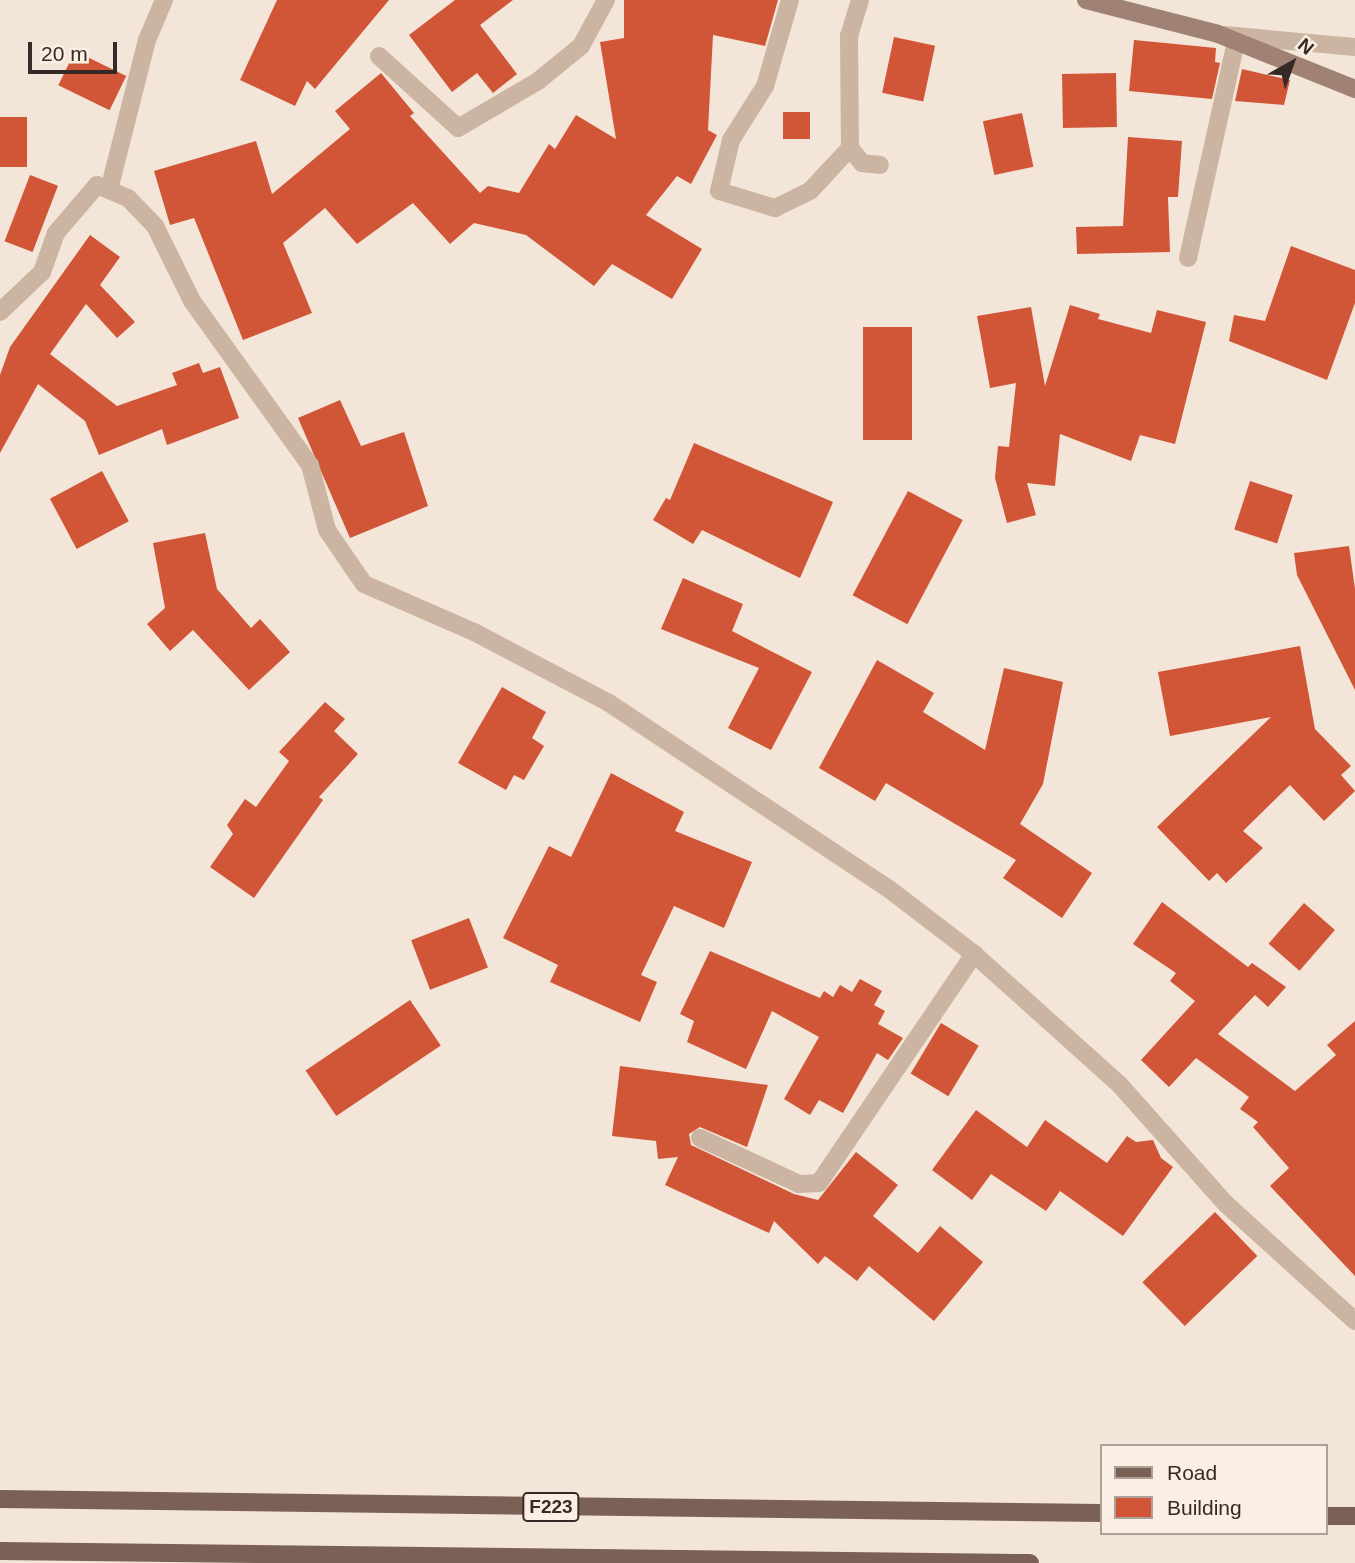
<!DOCTYPE html>
<html>
<head>
<meta charset="utf-8">
<style>
  body { margin:0 }
  #map { position:relative; width:1355px; height:1563px; overflow:hidden; background:#f3e5d8; font-family:Helvetica,sans-serif }
  div>[style] { position:absolute }
  [style*='--x'] { left:calc(var(--x)*1px); top:calc(var(--y)*1px); width:calc(var(--w)*1px); rotate:calc(var(--a)*1deg) }
  .building>* { inset:0; background:#d15638; transform-origin:0 0 }
  .street>* { height:18px; margin:-9px; padding:0 9px; transform-origin:9px; border-radius:9px; background:#ccb4a3 }
  .secondary>* { height:18px; margin:-9px; padding:0 9px; transform-origin:9px; border-radius:9px; background:#a08274 }
  .primary>* { height:18px; margin:-9px; padding:0 9px; transform-origin:9px; border-radius:9px; background:#7a6055 }
  span { translate:-50% -50%; white-space:nowrap; text-align:center; line-height:1.15; -webkit-text-stroke:6px #fbefe4; paint-order:stroke }
  .shield-label span { padding:2px 5px; background:#fbefe4; border:2px solid; border-radius:5px; -webkit-text-stroke-width:0 }
  .shield-label { font-size:19px; color:#362a26; font-weight:700 }
  .legend { position:absolute; left:1100px; top:1444px; width:228px; height:91px; box-sizing:border-box; background:#fbefe4; border:2px solid #aca098; margin:0; padding:9px 12px; list-style:none; font-size:21px; color:#362a26 }
  .legend li { display:flex; align-items:center; gap:14px; height:35px }
  .legend b { width:35px; border:2px solid #aca098 }
  .north { position:absolute; left:1257px; top:28px; width:70px; height:70px; -webkit-text-stroke:5px #fbefe4; paint-order:stroke; rotate:40deg; font-size:19px; font-weight:700; line-height:28px; text-align:center; color:#362a26 }
  .north::after { content:''; display:block; margin:auto; width:24px; height:32px; background:#362a26; clip-path:polygon(50% 0,100% 100%,50% 72%,0 100%) }
  .scale { position:absolute; left:28px; top:42px; width:89px; height:32px; box-sizing:border-box; border:4px solid #362a26; border-top:0; padding-left:9px; font-size:21px; line-height:24px; white-space:nowrap; color:#362a26; -webkit-text-stroke:5px #fbefe4; paint-order:stroke }
</style>
</head>
<body>
<div id="map">
  <div class="building">
    <i style="clip-path:polygon(277px 0,389px 0,315px 89px,307px 81px,295px 106px,240px 80px)"></i>
    <i style="clip-path:polygon(455px 0,513px 0,480px 25px,517px 74px,493px 93px,477px 73px,452px 92px,409px 35px)"></i>
    <i style="clip-path:polygon(624px 0,778px 0,765px 46px,713px 35px,708px 130px,717px 135px,691px 184px,677px 176px,646px 215px,702px 249px,672px 299px,612px 264px,594px 286px,526px 235px,474px 223px,450px 244px,413px 203px,357px 244px,325px 208px,283px 243px,312px 313px,243px 340px,194px 218px,170px 225px,154px 171px,256px 141px,272px 194px,350px 129px,335px 111px,381px 73px,414px 113px,410px 116px,480px 193px,488px 186px,519px 193px,549px 144px,555px 149px,576px 115px,616px 139px,600px 42px,624px 38px)"></i>
    <i style="left:894px;top:37px;width:42px;height:57px;rotate:12deg"></i>
    <i style="clip-path:polygon(1134px 40px,1216px 48px,1215px 62px,1220px 63px,1212px 99px,1129px 91px)"></i>
    <i style="left:75px;top:51px;width:57px;height:38px;rotate:26deg"></i>
    <i style="clip-path:polygon(1242px 69px,1290px 80px,1284px 105px,1235px 101px)"></i>
    <i style="left:1116px;top:73px;width:54px;height:54px;rotate:89deg"></i>
    <i style="left:783px;top:112px;width:27px;height:27px"></i>
    <i style="left:1022px;top:113px;width:55px;height:40px;rotate:78deg"></i>
    <i style="left:0;top:117px;width:27px;height:50px"></i>
    <i style="clip-path:polygon(1128px 137px,1182px 141px,1178px 197px,1168px 197px,1170px 252px,1077px 254px,1076px 227px,1123px 226px)"></i>
    <i style="left:30px;top:175px;width:30px;height:71px;rotate:21deg"></i>
    <i style="clip-path:polygon(90px 235px,120px 257px,100px 285px,135px 322px,117px 338px,86px 304px,50px 354px,117px 406px,177px 385px,172px 373px,199px 363px,203px 373px,220px 367px,239px 418px,167px 445px,162px 429px,99px 455px,85px 421px,38px 384px,0 453px,0 375px,10px 347px)"></i>
    <i style="clip-path:polygon(1291px 246px,1355px 270px,1355px 303px,1327px 380px,1229px 341px,1234px 315px,1265px 321px)"></i>
    <i style="clip-path:polygon(1070px 305px,1100px 314px,1098px 319px,1151px 333px,1157px 310px,1206px 322px,1175px 444px,1140px 435px,1131px 461px,1060px 434px,1055px 486px,1027px 483px,1036px 515px,1007px 523px,995px 478px,998px 446px,1009px 447px,1016px 383px,990px 388px,977px 316px,1031px 307px,1045px 386px)"></i>
    <i style="left:863px;top:327px;width:49px;height:113px"></i>
    <i style="clip-path:polygon(340px 400px,361px 446px,404px 432px,428px 506px,350px 538px,298px 418px)"></i>
    <i style="clip-path:polygon(694px 443px,833px 502px,800px 578px,702px 530px,693px 544px,653px 520px,666px 498px,670px 500px)"></i>
    <i style="left:102px;top:471px;width:57px;height:59px;rotate:62deg"></i>
    <i style="left:1250px;top:481px;width:45px;height:51px;rotate:18deg"></i>
    <i style="left:908px;top:491px;width:62px;height:118px;rotate:28deg"></i>
    <i style="clip-path:polygon(205px 533px,217px 589px,251px 628px,260px 619px,290px 652px,249px 690px,193px 630px,170px 651px,147px 624px,165px 608px,153px 543px)"></i>
    <i style="clip-path:polygon(1349px 546px,1355px 589px,1355px 690px,1297px 575px,1294px 553px)"></i>
    <i style="clip-path:polygon(683px 578px,743px 604px,732px 631px,812px 672px,771px 750px,728px 728px,759px 668px,661px 629px)"></i>
    <i style="clip-path:polygon(1300px 646px,1315px 729px,1351px 766px,1341px 775px,1355px 791px,1324px 821px,1290px 785px,1243px 831px,1263px 848px,1226px 883px,1217px 873px,1209px 881px,1157px 827px,1271px 717px,1170px 736px,1158px 672px)"></i>
    <i style="clip-path:polygon(877px 660px,934px 693px,923px 712px,985px 750px,1004px 668px,1063px 682px,1043px 784px,1020px 824px,1092px 873px,1062px 918px,1003px 878px,1016px 860px,886px 783px,875px 801px,819px 768px)"></i>
    <i style="clip-path:polygon(502px 687px,546px 712px,532px 738px,544px 746px,524px 780px,514px 775px,506px 790px,458px 763px)"></i>
    <i style="clip-path:polygon(325px 702px,345px 719px,334px 731px,358px 754px,319px 797px,323px 800px,254px 898px,210px 867px,233px 834px,227px 825px,245px 799px,256px 807px,289px 761px,279px 752px)"></i>
    <i style="clip-path:polygon(611px 773px,684px 812px,675px 831px,752px 862px,724px 928px,674px 906px,641px 975px,657px 982px,640px 1022px,550px 982px,558px 965px,503px 938px,549px 846px,571px 857px)"></i>
    <i style="clip-path:polygon(1162px 902px,1248px 967px,1252px 963px,1286px 987px,1268px 1007px,1255px 995px,1218px 1034px,1295px 1091px,1336px 1055px,1327px 1045px,1355px 1021px,1355px 1276px,1270px 1186px,1289px 1168px,1253px 1127px,1258px 1122px,1240px 1109px,1249px 1097px,1196px 1058px,1169px 1087px,1141px 1060px,1195px 1001px,1170px 981px,1176px 973px,1133px 944px)"></i>
    <i style="left:1304px;top:903px;width:41px;height:54px;rotate:41deg"></i>
    <i style="left:469px;top:918px;width:53px;height:62px;rotate:69deg"></i>
    <i style="clip-path:polygon(710px 951px,820px 998px,824px 991px,833px 997px,840px 985px,852px 992px,860px 979px,882px 991px,874px 1005px,885px 1011px,878px 1024px,903px 1038px,888px 1060px,877px 1053px,843px 1113px,819px 1100px,810px 1115px,784px 1099px,819px 1037px,772px 1011px,746px 1069px,687px 1042px,694px 1021px,680px 1014px)"></i>
    <i style="left:410px;top:1000px;width:55px;height:126px;rotate:56deg"></i>
    <i style="left:941px;top:1023px;width:44px;height:59px;rotate:31deg"></i>
    <i style="clip-path:polygon(620px 1066px,768px 1085px,747px 1147px,700px 1127px,689px 1134px,691px 1145px,794px 1194px,818px 1200px,856px 1152px,898px 1185px,873px 1216px,918px 1253px,940px 1226px,983px 1262px,934px 1321px,869px 1266px,857px 1281px,825px 1256px,818px 1264px,774px 1221px,769px 1233px,665px 1185px,678px 1157px,658px 1159px,656px 1141px,612px 1136px)"></i>
    <i style="clip-path:polygon(976px 1110px,1027px 1147px,1045px 1120px,1107px 1163px,1127px 1136px,1136px 1142px,1153px 1140px,1161px 1158px,1173px 1167px,1123px 1236px,1060px 1191px,1046px 1211px,991px 1174px,972px 1200px,932px 1170px)"></i>
    <i style="left:1215px;top:1212px;width:61px;height:101px;rotate:46deg"></i>
  </div>
  <div class="street">
    <i style="--x:790;--y:0;--w:90;--a:106.2"></i>
    <i style="--x:765;--y:86;--w:64;--a:122.2"></i>
    <i style="--x:731;--y:140;--w:52;--a:103.2"></i>
    <i style="--x:719;--y:191;--w:59;--a:16.9"></i>
    <i style="--x:775;--y:208;--w:39;--a:-26"></i>
    <i style="--x:810;--y:191;--w:59;--a:-47.1"></i>
    <i style="--x:860;--y:0;--w:38;--a:107"></i>
    <i style="--x:849;--y:36;--w:112;--a:89.5"></i>
    <i style="--x:850;--y:148;--w:19;--a:51"></i>
    <i style="--x:862;--y:163;--w:18;--a:6"></i>
    <i style="--x:1225;--y:35;--w:131;--a:5.3"></i>
    <i style="--x:379;--y:56;--w:107;--a:42.3"></i>
    <i style="--x:458;--y:128;--w:93;--a:-30.4"></i>
    <i style="--x:538;--y:81;--w:55;--a:-39.1"></i>
    <i style="--x:581;--y:46;--w:52;--a:-61.5"></i>
    <i style="--x:109;--y:190;--w:155;--a:-75.8"></i>
    <i style="--x:147;--y:40;--w:43;--a:-67"></i>
    <i style="--x:1188;--y:258;--w:221;--a:-77.5"></i>
    <i style="--x:0;--y:312;--w:58;--a:-43.6"></i>
    <i style="--x:42;--y:272;--w:41;--a:-70.3"></i>
    <i style="--x:56;--y:233;--w:63;--a:-49.5"></i>
    <i style="--x:97;--y:185;--w:34;--a:23"></i>
    <i style="--x:128;--y:198;--w:39;--a:46"></i>
    <i style="--x:155;--y:226;--w:84;--a:63.7"></i>
    <i style="--x:192;--y:301;--w:202;--a:54.3"></i>
    <i style="--x:310;--y:465;--w:67;--a:75.3"></i>
    <i style="--x:327;--y:530;--w:65;--a:55.6"></i>
    <i style="--x:364;--y:584;--w:120;--a:23.6"></i>
    <i style="--x:474;--y:632;--w:153;--a:27.7"></i>
    <i style="--x:609;--y:703;--w:336;--a:33.6"></i>
    <i style="--x:889;--y:889;--w:107;--a:37.4"></i>
    <i style="--x:974;--y:954;--w:195;--a:41.9"></i>
    <i style="--x:1119;--y:1084;--w:161;--a:48.3"></i>
    <i style="--x:1226;--y:1204;--w:174;--a:42.2"></i>
    <i style="--x:700;--y:1138;--w:109;--a:24.9"></i>
    <i style="--x:799;--y:1184;--w:20;--a:-3"></i>
    <i style="--x:819;--y:1183;--w:277;--a:-55.9"></i>
  </div>
  <div class="secondary">
    <i style="--x:1086;--y:0;--w:136;--a:14.4"></i>
    <i style="--x:1218;--y:34;--w:148;--a:21.9"></i>
  </div>
  <div class="primary">
    <i style="--x:0;--y:1499;--w:1101;--a:0.73"></i>
    <i style="--x:1325;--y:1516;--w:30;--a:0"></i>
    <i style="--x:0;--y:1551;--w:1030;--a:0.67"></i>
  </div>
  <div class="shield-label">
    <span style="left:551px;top:1507px">F223</span>
  </div>
  <ul class="legend">
  <li><b style="height:9px;background:#7a6055"></b>Road</li>
  <li><b style="height:19px;background:#d15638"></b>Building</li>
  </ul>
  <div class="north">N</div>
  <div class="scale">20 m</div>
</div>
</body>
</html>
